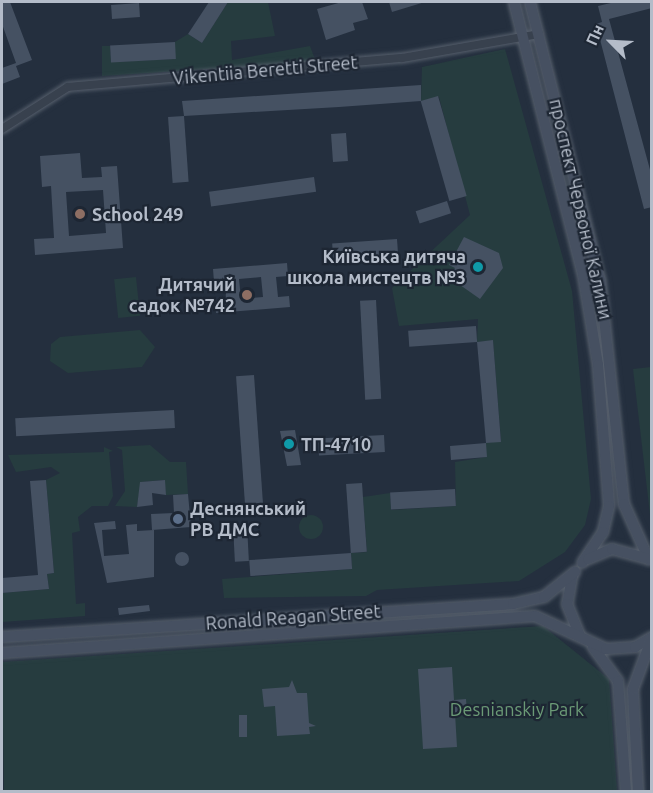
<!DOCTYPE html>
<html>
<head>
<meta charset="utf-8">
<style>
  body { margin:0 }
  #map { position:relative; width:653px; height:793px; overflow:hidden; background:#242f3e; font-family:Ubuntu,sans-serif }
  div>[style] { position:absolute }
  [style*='--x'] { left:calc(var(--x)*1px); top:calc(var(--y)*1px); width:calc(var(--w)*1px); rotate:calc(var(--a)*1deg) }
  .green>* { inset:0; background:#263c3f; transform-origin:0 0 }
  .round { border-radius:50% }
  .building>* { inset:0; background:#455162; transform-origin:0 0 }
  .roads { filter:drop-shadow(0 0 2px #565f6c) drop-shadow(0 0 2px #565f6c) }
  .minor>* { height:8px; margin:-4px; padding:0 4px; transform-origin:4px; border-radius:4px; background:#38414e }
  .secondary>* { height:10px; margin:-5px; padding:0 5px; transform-origin:5px; border-radius:5px; background:#465061 }
  .dots>* { width:16px; height:16px; translate:-50% -50%; box-sizing:border-box; border:3px solid #1d2633; border-radius:50% }
  span { translate:-50% -50%; white-space:nowrap; text-align:center; line-height:1.15; -webkit-text-stroke:4.5px #1d2633; paint-order:stroke }
  .street-label { font-size:18px; color:#b4bcc9 }
  .poi-label { font-size:18px; color:#b4bcc9; font-weight:700 }
  .left { translate:0 -50%; text-align:left }
  .right { translate:-100% -50%; text-align:right }
  .park-label { font-size:18px; color:#6b9a76 }
  .frame { position:absolute; inset:0; border:3px solid #b4bcc9; pointer-events:none }
  .north { position:absolute; left:581px; top:12px; width:60px; height:60px; -webkit-text-stroke:4px #1d2633; paint-order:stroke; rotate:294deg; font-size:16px; font-weight:700; line-height:24px; text-align:center; color:#b4bcc9 }
  .north::after { content:''; display:block; margin:auto; width:21px; height:27px; background:#b4bcc9; clip-path:polygon(50% 0,100% 100%,50% 72%,0 100%) }
</style>
</head>
<body>
<div id="map">
  <div class="green">
    <i style="clip-path:polygon(228px 2px,268px 2px,275px 36px,231px 41px,232px 60px,310px 46px,316px 62px,102px 76px,102px 46px,110px 46px,111px 62px,175px 59px,175px 42px,188px 34px,202px 43px)"></i>
    <i style="clip-path:polygon(505px 49px,572px 291px,591px 499px,585px 525px,565px 552px,519px 581px,377px 590px,366px 596px,224px 598px,222px 579px,352px 569px,351px 553px,367px 552px,363px 497px,390px 493px,391px 510px,456px 506px,455px 462px,486px 457px,486px 443px,501px 441px,493px 341px,477px 342px,478px 319px,399px 326px,392px 288px,470px 215px,439px 97px,421px 101px,422px 67px)"></i>
    <i style="left:136px;top:277px;width:39px;height:22px;rotate:84deg"></i>
    <i style="clip-path:polygon(140px 330px,155px 347px,142px 367px,68px 373px,50px 361px,51px 344px,60px 337px)"></i>
    <i style="clip-path:polygon(651px 367px,652px 367px,651px 523px,633px 369px)"></i>
    <i style="clip-path:polygon(150px 445px,170px 462px,186px 462px,188px 494px,166px 495px,164px 480px,141px 482px,137px 507px,115px 506px,125px 491px,122px 450px,116px 447px)"></i>
    <i style="clip-path:polygon(104px 447px,113px 451px,109px 452px,113px 496px,108px 506px,92px 506px,78px 517px,80px 531px,72px 533px,76px 604px,85px 603px,85px 616px,2px 622px,2px 593px,49px 589px,47px 574px,54px 573px,46px 480px,60px 473px,51px 467px,16px 472px,8px 455px,104px 452px)"></i>
    <i class="round" style="left:299px;top:515px;width:24px;height:24px"></i>
    <i style="clip-path:polygon(543px 626px,609px 679px,617px 791px,4px 791px,2px 662px)"></i>
  </div>
  <div class="building">
    <i style="clip-path:polygon(2px 2px,10px 2px,32px 60px,16px 66px,20px 77px,2px 84px,2px 68px,16px 63px,2px 24px)"></i>
    <i style="clip-path:polygon(209px 2px,228px 2px,202px 43px,188px 34px)"></i>
    <i style="clip-path:polygon(342px 2px,362px 2px,368px 19px,353px 23px,355px 30px,326px 40px,317px 9px)"></i>
    <i style="clip-path:polygon(389px 2px,425px 2px,392px 12px)"></i>
    <i style="clip-path:polygon(615px 2px,652px 2px,652px 8px,609px 19px,652px 177px,652px 207px,644px 209px,596px 24px,602px 22px,598px 6px)"></i>
    <i style="left:139px;top:3px;width:14px;height:28px;rotate:86deg"></i>
    <i style="left:175px;top:42px;width:17px;height:65px;rotate:87deg"></i>
    <i style="clip-path:polygon(421px 85px,421px 101px,339px 107px,184px 116px,182px 101px)"></i>
    <i style="left:438px;top:96px;width:104px;height:18px;rotate:74deg"></i>
    <i style="left:184px;top:116px;width:66px;height:16px;rotate:86deg"></i>
    <i style="left:346px;top:133px;width:28px;height:15px;rotate:86deg"></i>
    <i style="clip-path:polygon(evenodd,80px 153px,82px 178px,102px 177px,101px 167px,117px 166px,123px 248px,35px 255px,34px 239px,54px 238px,51px 186px,42px 187px,40px 156px,80px 153px,103px 190px,106px 233px,69px 236px,66px 192px,103px 190px)"></i>
    <i style="left:314px;top:177px;width:15px;height:106px;rotate:82deg"></i>
    <i style="left:447px;top:201px;width:13px;height:33px;rotate:72deg"></i>
    <i style="clip-path:polygon(464px 237px,499px 253px,503px 268px,480px 299px,453px 280px,456px 275px,450px 276px,455px 268px,449px 265px)"></i>
    <i style="left:397px;top:239px;width:16px;height:65px;rotate:86deg"></i>
    <i style="clip-path:polygon(evenodd,287px 263px,288px 276px,276px 277px,278px 297px,289px 296px,290px 307px,216px 313px,215px 301px,226px 300px,225px 281px,214px 282px,213px 269px,287px 263px,261px 277px,263px 297px,241px 299px,239px 279px,261px 277px)"></i>
    <i style="left:376px;top:300px;width:99px;height:16px;rotate:87deg"></i>
    <i style="left:476px;top:326px;width:16px;height:68px;rotate:86deg"></i>
    <i style="clip-path:polygon(493px 340px,501px 442px,486px 443px,487px 457px,451px 460px,450px 446px,486px 443px,477px 342px)"></i>
    <i style="left:254px;top:375px;width:128px;height:18px;rotate:86deg"></i>
    <i style="left:174px;top:410px;width:18px;height:159px;rotate:87deg"></i>
    <i style="clip-path:polygon(295px 430px,301px 465px,287px 466px,280px 431px)"></i>
    <i style="left:384px;top:435px;width:17px;height:66px;rotate:87deg"></i>
    <i style="clip-path:polygon(46px 480px,54px 573px,47px 574px,49px 589px,2px 593px,2px 578px,38px 575px,30px 481px)"></i>
    <i style="clip-path:polygon(165px 480px,166px 495px,152px 493px,153px 505px,137px 507px,140px 482px)"></i>
    <i style="left:362px;top:483px;width:69px;height:16px;rotate:86deg"></i>
    <i style="left:455px;top:489px;width:17px;height:65px;rotate:87deg"></i>
    <i style="clip-path:polygon(188px 494px,191px 527px,152px 530px,151px 514px,174px 513px,173px 495px)"></i>
    <i style="clip-path:polygon(115px 521px,116px 529px,102px 530px,104px 556px,129px 554px,126px 525px,137px 524px,137px 531px,154px 530px,154px 577px,107px 583px,94px 523px)"></i>
    <i style="left:247px;top:525px;width:36px;height:14px;rotate:87deg"></i>
    <i class="round" style="left:175px;top:552px;width:14px;height:14px"></i>
    <i style="left:351px;top:553px;width:16px;height:102px;rotate:86deg"></i>
    <i style="clip-path:polygon(149px 605px,150px 611px,119px 615px,118px 608px)"></i>
    <i style="clip-path:polygon(452px 667px,454px 700px,466px 699px,467px 712px,455px 713px,457px 747px,423px 749px,418px 669px)"></i>
    <i style="clip-path:polygon(292px 680px,297px 693px,307px 693px,309px 723px,316px 726px,309px 727px,310px 734px,277px 736px,275px 706px,264px 707px,262px 689px,289px 687px)"></i>
    <i style="left:239px;top:715px;width:8px;height:22px"></i>
  </div>
  <div class="roads">
    <div class="minor">
      <i style="--x:2;--y:129;--w:78;--a:-32.5"></i>
      <i style="--x:68;--y:87;--w:335;--a:-5"></i>
      <i style="--x:402;--y:58;--w:139;--a:-9.9"></i>
    </div>
    <div class="secondary">
      <i style="--x:514;--y:2;--w:281;--a:75.8"></i>
      <i style="--x:583;--y:274;--w:92;--a:80.6"></i>
      <i style="--x:598;--y:365;--w:141;--a:85.5"></i>
      <i style="--x:609;--y:506;--w:27;--a:103"></i>
      <i style="--x:603;--y:532;--w:37;--a:124"></i>
      <i style="--x:530;--y:2;--w:287;--a:75.9"></i>
      <i style="--x:600;--y:280;--w:225;--a:83.9"></i>
      <i style="--x:624;--y:504;--w:61;--a:65.9"></i>
      <i style="--x:588;--y:559;--w:26;--a:-23"></i>
      <i style="--x:612;--y:549;--w:35;--a:15"></i>
      <i style="--x:572;--y:577;--w:27;--a:100"></i>
      <i style="--x:567;--y:604;--w:35;--a:68"></i>
      <i style="--x:2;--y:637;--w:512;--a:-3.69"></i>
      <i style="--x:513;--y:604;--w:32;--a:-13"></i>
      <i style="--x:544;--y:597;--w:40;--a:-39"></i>
      <i style="--x:593;--y:647;--w:42;--a:53.7"></i>
      <i style="--x:618;--y:681;--w:111;--a:85.9"></i>
      <i style="--x:2;--y:653;--w:534;--a:-3.97"></i>
      <i style="--x:535;--y:616;--w:78;--a:24.9"></i>
      <i style="--x:606;--y:649;--w:29;--a:-4"></i>
      <i style="--x:635;--y:647;--w:20;--a:-30"></i>
      <i style="--x:638;--y:792;--w:103;--a:-92.8"></i>
      <i style="--x:633;--y:689;--w:52;--a:-69.8"></i>
    </div>
  </div>
  <div class="dots">
    <i style="left:80px;top:214px;background:#8d6e63"></i>
    <i style="left:478px;top:267px;background:#0f9aa8"></i>
    <i style="left:247px;top:295px;background:#8d6e63"></i>
    <i style="left:289px;top:444px;background:#0f9aa8"></i>
    <i style="left:178px;top:519px;background:#5c6f8a"></i>
  </div>
  <div class="street-label">
    <span style="left:265px;top:70px;rotate:-5deg">Vikentiia Beretti Street</span>
    <span style="left:581px;top:209px;rotate:77deg">проспект Червоної Калини</span>
    <span style="left:293px;top:617px;rotate:-4deg">Ronald Reagan Street</span>
  </div>
  <div class="poi-label">
    <span class="left" style="left:92px;top:214px">School 249</span>
    <span class="right" style="left:466px;top:267px">Київська дитяча<br>школа мистецтв №3</span>
    <span class="right" style="left:235px;top:295px">Дитячий<br>садок №742</span>
    <span class="left" style="left:301px;top:444px">ТП-4710</span>
    <span class="left" style="left:190px;top:519px">Деснянський<br>РВ ДМС</span>
  </div>
  <div class="park-label">
    <span style="left:517px;top:709px">Desnianskiy Park</span>
  </div>
  <div class="frame"></div>
  <div class="north">Пн</div>
</div>
</body>
</html>
